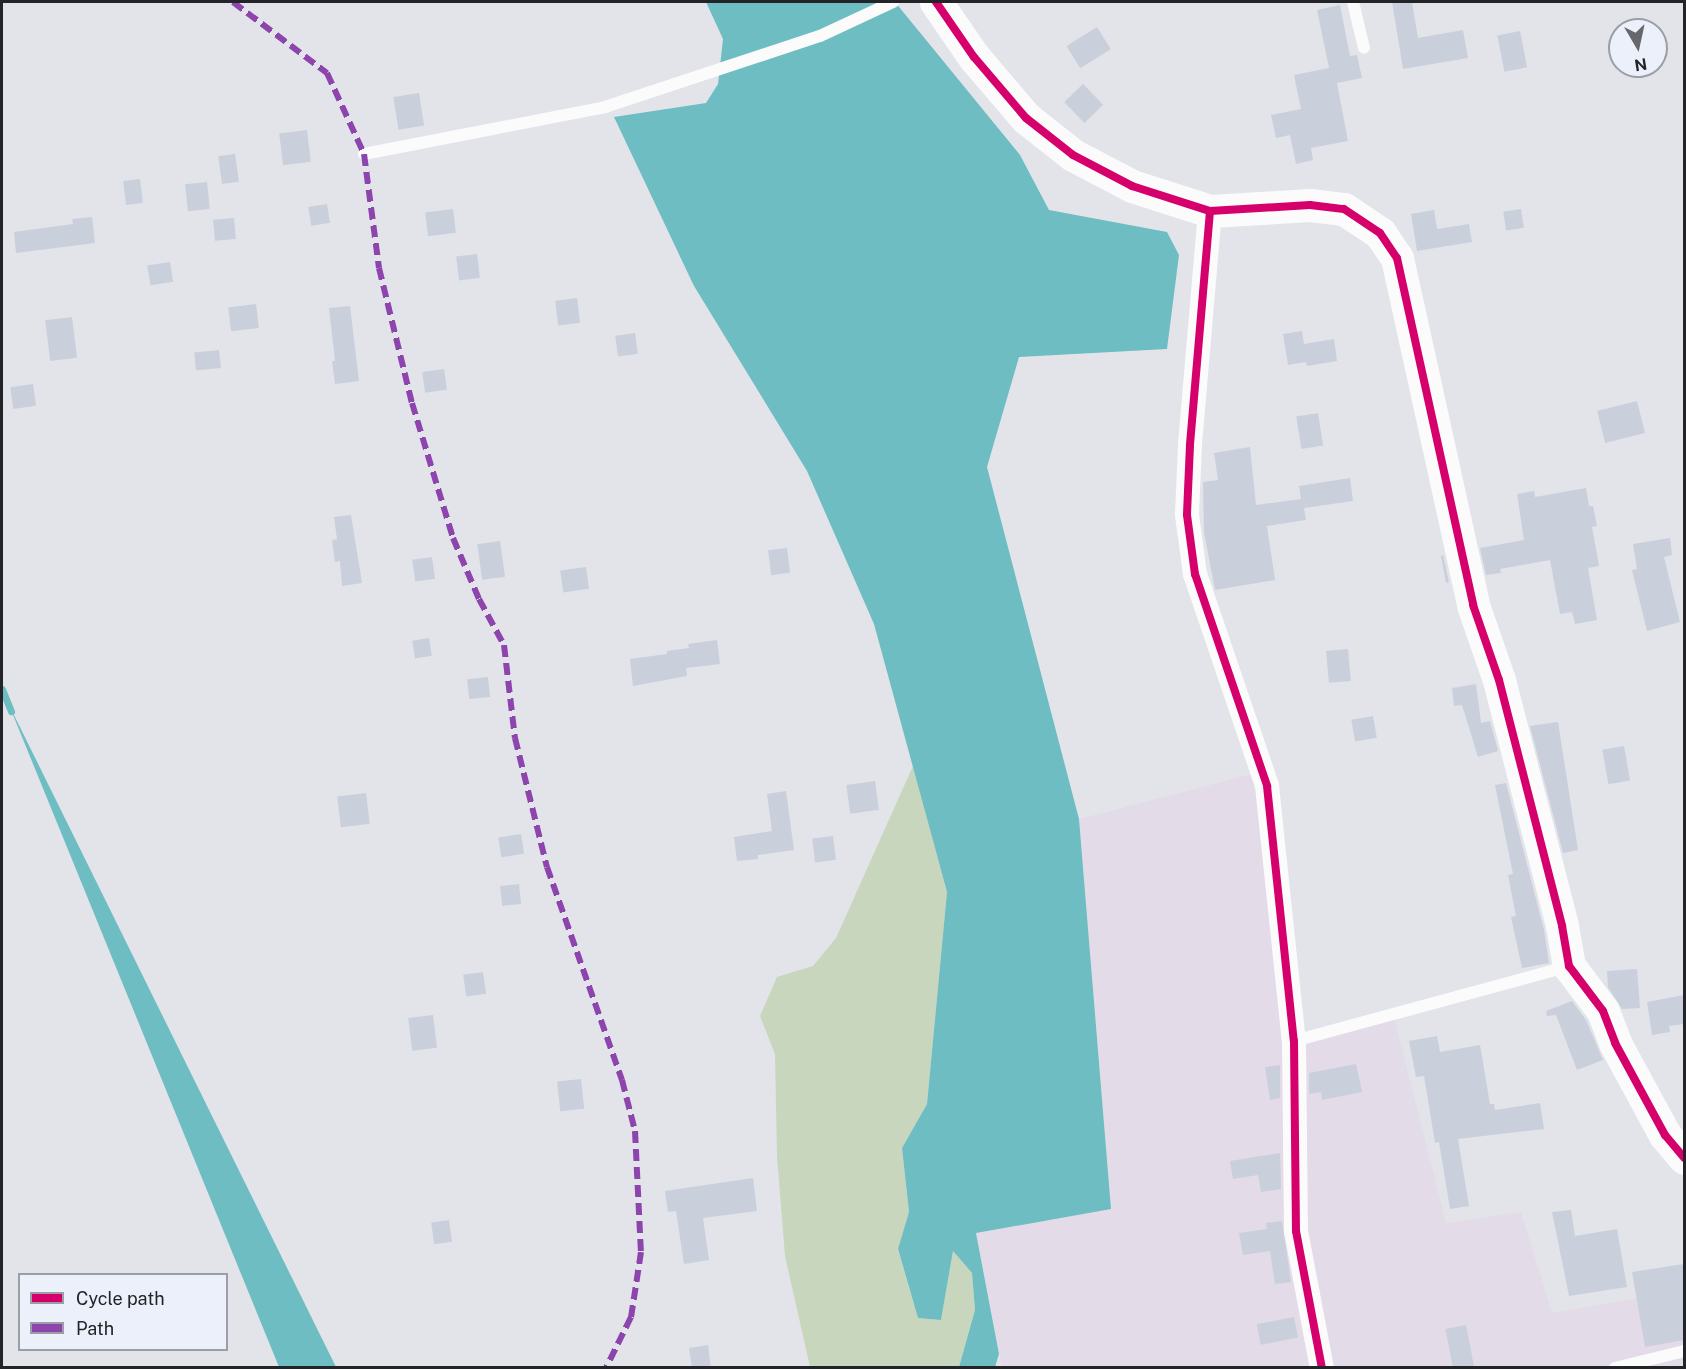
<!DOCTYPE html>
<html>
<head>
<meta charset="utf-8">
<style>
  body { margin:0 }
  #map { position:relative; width:1686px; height:1369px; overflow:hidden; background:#e2e4ea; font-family:"Public Sans",sans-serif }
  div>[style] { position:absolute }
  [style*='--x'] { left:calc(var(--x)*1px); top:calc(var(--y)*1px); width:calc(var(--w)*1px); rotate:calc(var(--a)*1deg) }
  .industrial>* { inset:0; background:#e3dbe7 }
  .green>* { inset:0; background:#c8d6bd }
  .water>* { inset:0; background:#6ebdc2 }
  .stream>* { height:7px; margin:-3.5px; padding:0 3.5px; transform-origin:3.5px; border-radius:3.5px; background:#6ebdc2 }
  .building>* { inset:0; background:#cacfdc; transform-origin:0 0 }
  .lane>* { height:12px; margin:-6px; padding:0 6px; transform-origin:6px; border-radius:6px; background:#fbfbfc }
  .street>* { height:24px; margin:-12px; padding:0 12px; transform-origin:12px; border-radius:12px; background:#fbfbfc }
  .secondary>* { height:33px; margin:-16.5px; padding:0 16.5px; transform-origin:16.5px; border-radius:16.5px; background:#fbfbfc }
  .quiet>* { height:6px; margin-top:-3px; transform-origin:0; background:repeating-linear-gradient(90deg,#8e44ad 0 12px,transparent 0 18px) }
  .cycleway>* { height:8px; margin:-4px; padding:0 4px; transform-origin:4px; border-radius:4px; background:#d6006c }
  span { translate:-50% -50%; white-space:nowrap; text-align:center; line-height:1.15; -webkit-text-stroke:4.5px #ecf0fa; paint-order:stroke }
  .frame { position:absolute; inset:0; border:3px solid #232428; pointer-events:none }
  .legend { position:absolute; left:18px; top:1273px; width:210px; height:78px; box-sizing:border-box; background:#ecf0fa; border:2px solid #9c9ea6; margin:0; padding:8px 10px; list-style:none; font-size:18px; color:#232428 }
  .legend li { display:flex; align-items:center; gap:12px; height:30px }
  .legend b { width:30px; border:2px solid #9c9ea6 }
  .north { position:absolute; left:1608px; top:18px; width:60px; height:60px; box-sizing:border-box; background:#ecf0fa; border:2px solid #9c9ea6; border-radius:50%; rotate:171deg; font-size:16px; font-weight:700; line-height:24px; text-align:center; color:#232428 }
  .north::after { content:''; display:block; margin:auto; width:21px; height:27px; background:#66676c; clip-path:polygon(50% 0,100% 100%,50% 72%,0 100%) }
</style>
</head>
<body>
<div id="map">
  <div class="industrial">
    <i style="clip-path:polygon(1268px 770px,1302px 1033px,1393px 1013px,1446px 1223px,1521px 1212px,1552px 1313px,1684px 1290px,1684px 1367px,1002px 1367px,976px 1233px,1111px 1208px,1079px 819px)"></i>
  </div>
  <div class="green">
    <i style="clip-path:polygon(913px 766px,947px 892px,927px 1104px,902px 1148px,909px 1212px,898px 1250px,918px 1318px,941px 1320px,953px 1251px,972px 1273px,975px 1310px,959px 1367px,810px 1367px,785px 1256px,777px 1156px,775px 1054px,760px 1016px,777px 977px,813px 966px,836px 938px)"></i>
  </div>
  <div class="water">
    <i style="clip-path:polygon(706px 2px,895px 2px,1020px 155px,1049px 210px,1167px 232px,1179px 255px,1167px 349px,1019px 357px,987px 467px,1079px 819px,1111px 1209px,976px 1233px,999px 1354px,995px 1367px,959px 1367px,975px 1310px,972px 1273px,953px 1251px,941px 1320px,918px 1318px,898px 1249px,909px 1212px,902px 1148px,927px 1104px,947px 892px,874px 624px,807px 471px,694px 286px,614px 117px,706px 103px,718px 84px,723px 39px)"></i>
    <i style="clip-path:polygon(9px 705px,336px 1367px,279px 1367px)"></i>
  </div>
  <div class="stream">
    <i style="--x:2;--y:689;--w:24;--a:68"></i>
  </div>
  <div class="building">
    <i style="clip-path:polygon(1392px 2px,1412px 2px,1418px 38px,1463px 30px,1468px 58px,1403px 69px)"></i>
    <i style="clip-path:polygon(1340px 5px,1350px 56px,1357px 55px,1362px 78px,1337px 83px,1348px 141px,1311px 148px,1313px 160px,1296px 164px,1290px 135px,1276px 138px,1271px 115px,1301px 109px,1294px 75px,1329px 68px,1317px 10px)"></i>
    <i style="left:1097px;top:27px;width:26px;height:36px;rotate:58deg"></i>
    <i style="left:1520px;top:31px;width:37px;height:23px;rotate:79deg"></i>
    <i style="left:1083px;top:84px;width:29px;height:26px;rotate:46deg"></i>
    <i style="left:419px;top:93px;width:33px;height:26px;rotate:81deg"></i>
    <i style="left:307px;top:130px;width:32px;height:28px;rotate:83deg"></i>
    <i style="left:235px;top:154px;width:28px;height:17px;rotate:82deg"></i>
    <i style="left:140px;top:179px;width:24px;height:17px;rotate:83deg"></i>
    <i style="left:207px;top:182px;width:27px;height:22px;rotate:84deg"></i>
    <i style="left:327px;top:204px;width:19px;height:19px;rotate:81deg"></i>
    <i style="left:453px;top:209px;width:24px;height:28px;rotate:83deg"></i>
    <i style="left:1521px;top:209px;width:19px;height:18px;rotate:81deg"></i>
    <i style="clip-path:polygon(1434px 210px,1437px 229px,1469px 224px,1472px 242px,1417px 251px,1411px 214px)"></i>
    <i style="clip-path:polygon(92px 217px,95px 243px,16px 253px,14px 232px,73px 224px,72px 219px)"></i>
    <i style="left:234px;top:218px;width:21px;height:21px;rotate:85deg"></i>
    <i style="left:477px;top:254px;width:24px;height:21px;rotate:83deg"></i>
    <i style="left:170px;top:262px;width:20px;height:23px;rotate:81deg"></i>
    <i style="left:577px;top:298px;width:25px;height:22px;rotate:83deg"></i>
    <i style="left:256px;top:304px;width:24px;height:28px;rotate:83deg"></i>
    <i style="clip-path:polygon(350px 306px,359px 381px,335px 384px,332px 361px,335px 361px,329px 308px)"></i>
    <i style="left:72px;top:317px;width:41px;height:27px;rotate:83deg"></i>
    <i style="clip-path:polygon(1302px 331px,1304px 344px,1334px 339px,1337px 361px,1307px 366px,1306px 362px,1288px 365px,1283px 334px)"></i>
    <i style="left:635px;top:333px;width:21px;height:20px;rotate:82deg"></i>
    <i style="left:219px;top:350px;width:18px;height:25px;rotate:84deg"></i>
    <i style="left:444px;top:369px;width:21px;height:22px;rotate:82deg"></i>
    <i style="left:33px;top:384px;width:22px;height:23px;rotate:82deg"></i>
    <i style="left:1637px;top:401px;width:33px;height:41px;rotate:76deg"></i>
    <i style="left:1318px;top:413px;width:33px;height:22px;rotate:81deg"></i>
    <i style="clip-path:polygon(1250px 447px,1256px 505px,1301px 499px,1299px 486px,1350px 478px,1353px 501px,1304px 508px,1306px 520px,1267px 526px,1275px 580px,1215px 590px,1204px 532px,1203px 482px,1218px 480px,1214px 453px)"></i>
    <i style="clip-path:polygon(1586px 488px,1589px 506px,1593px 506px,1597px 526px,1592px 527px,1599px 566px,1588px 568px,1597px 620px,1575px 624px,1572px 612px,1560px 614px,1550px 560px,1500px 569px,1501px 573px,1486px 575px,1480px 548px,1524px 540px,1517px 494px,1534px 491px,1535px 497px)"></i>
    <i style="clip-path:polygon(351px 515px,362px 583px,342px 586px,340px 561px,335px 562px,332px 540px,337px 539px,334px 517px)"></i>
    <i style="clip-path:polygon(1670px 538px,1672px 555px,1664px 557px,1680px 622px,1647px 631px,1632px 570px,1637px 569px,1633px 544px)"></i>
    <i style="left:500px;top:541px;width:36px;height:23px;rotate:82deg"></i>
    <i style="left:787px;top:548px;width:25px;height:19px;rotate:83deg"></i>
    <i style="clip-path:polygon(1443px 555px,1449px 582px,1446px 583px,1441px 556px)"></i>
    <i style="left:432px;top:557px;width:22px;height:20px;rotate:82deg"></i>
    <i style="left:586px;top:567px;width:22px;height:26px;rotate:82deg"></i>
    <i style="left:429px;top:638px;width:18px;height:17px;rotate:81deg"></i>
    <i style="clip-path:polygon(717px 640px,720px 664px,686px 668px,687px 676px,633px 686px,630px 659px,667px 654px,667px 651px,689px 648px,688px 644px)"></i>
    <i style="left:1348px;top:649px;width:32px;height:22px;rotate:85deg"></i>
    <i style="left:488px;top:677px;width:20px;height:21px;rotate:84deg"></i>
    <i style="clip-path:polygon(1476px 684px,1481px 723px,1490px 721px,1498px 751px,1478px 757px,1462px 705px,1454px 706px,1452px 688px)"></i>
    <i style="left:1373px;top:716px;width:22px;height:22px;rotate:80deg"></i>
    <i style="clip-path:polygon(1558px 722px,1578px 850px,1563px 853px,1530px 726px)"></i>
    <i style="left:1624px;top:746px;width:35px;height:22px;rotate:80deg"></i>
    <i style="left:875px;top:781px;width:29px;height:29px;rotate:82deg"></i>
    <i style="clip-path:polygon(1506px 783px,1544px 930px,1549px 963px,1522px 968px,1511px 917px,1516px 916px,1508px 875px,1513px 874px,1495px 785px)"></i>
    <i style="clip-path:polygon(786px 791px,794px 850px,758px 855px,758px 859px,737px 861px,734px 837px,772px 831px,767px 794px)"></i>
    <i style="left:366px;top:793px;width:31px;height:29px;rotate:83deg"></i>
    <i style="left:521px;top:834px;width:20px;height:23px;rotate:81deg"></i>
    <i style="left:833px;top:836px;width:24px;height:21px;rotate:83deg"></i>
    <i style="left:519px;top:884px;width:20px;height:19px;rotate:84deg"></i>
    <i style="clip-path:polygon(1637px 969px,1640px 1008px,1622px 1009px,1608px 987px,1607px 971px)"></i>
    <i style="left:483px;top:972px;width:22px;height:20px;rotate:82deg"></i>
    <i style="clip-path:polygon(1684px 995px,1684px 1024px,1669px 1026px,1670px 1032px,1652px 1035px,1647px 1002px)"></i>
    <i style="clip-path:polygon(1572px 1001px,1586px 1020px,1603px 1060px,1577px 1070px,1556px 1015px,1547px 1016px,1546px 1011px)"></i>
    <i style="left:433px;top:1015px;width:33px;height:25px;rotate:83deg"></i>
    <i style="clip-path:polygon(1437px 1036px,1440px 1052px,1480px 1045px,1490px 1104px,1494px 1104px,1495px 1110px,1540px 1103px,1544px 1129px,1458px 1139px,1469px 1206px,1450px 1209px,1439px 1142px,1435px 1143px,1424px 1076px,1416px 1077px,1409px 1041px)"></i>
    <i style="clip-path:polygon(1356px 1064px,1362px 1092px,1322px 1100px,1321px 1092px,1309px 1094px,1309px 1073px)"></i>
    <i style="clip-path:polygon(1280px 1065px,1280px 1098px,1270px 1100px,1265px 1067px)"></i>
    <i style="left:581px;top:1079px;width:30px;height:24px;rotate:84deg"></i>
    <i style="clip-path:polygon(1280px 1153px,1281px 1189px,1261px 1192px,1258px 1175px,1233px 1179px,1230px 1161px)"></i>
    <i style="clip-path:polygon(753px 1178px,757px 1211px,703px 1218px,709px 1260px,684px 1264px,676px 1211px,668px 1212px,665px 1191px)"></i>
    <i style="clip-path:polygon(1571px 1210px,1575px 1236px,1617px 1229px,1627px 1287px,1569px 1296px,1552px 1212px)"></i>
    <i style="left:449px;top:1220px;width:22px;height:18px;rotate:82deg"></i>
    <i style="clip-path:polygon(1282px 1221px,1291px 1282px,1275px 1284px,1270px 1251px,1243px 1255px,1239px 1233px,1267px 1229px,1266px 1223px)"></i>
    <i style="clip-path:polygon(1684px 1264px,1684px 1340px,1645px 1347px,1632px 1272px)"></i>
    <i style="left:1294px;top:1317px;width:21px;height:38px;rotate:79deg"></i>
    <i style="left:1466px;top:1325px;width:44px;height:21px;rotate:79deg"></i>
    <i style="clip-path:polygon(708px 1345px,711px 1368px,692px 1368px,689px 1348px)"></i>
  </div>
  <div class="lane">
    <i style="--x:1353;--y:2;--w:47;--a:76.6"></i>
    <i style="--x:364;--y:154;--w:246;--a:-11"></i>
    <i style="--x:605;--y:107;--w:226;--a:-18.3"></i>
    <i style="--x:820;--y:36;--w:81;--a:-25"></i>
    <i style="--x:1294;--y:1041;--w:283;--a:-15.2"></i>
    <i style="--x:1615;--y:1368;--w:71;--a:-13.8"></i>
  </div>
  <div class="street">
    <i style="--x:1210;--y:211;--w:235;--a:94.9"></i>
    <i style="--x:1190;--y:445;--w:70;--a:92.5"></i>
    <i style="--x:1187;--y:515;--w:60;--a:82.3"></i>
    <i style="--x:1195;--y:574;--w:224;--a:71.2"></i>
    <i style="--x:1267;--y:786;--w:256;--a:84"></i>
    <i style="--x:1294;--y:1041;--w:190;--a:89.4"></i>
    <i style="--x:1296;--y:1231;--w:139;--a:79.3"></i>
  </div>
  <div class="secondary">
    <i style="--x:936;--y:2;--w:67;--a:55.4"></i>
    <i style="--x:974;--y:57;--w:80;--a:49.6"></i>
    <i style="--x:1026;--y:118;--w:60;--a:38.2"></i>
    <i style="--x:1073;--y:155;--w:67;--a:27.7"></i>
    <i style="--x:1132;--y:186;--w:82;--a:17.8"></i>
    <i style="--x:1210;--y:211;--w:100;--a:-3.4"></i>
    <i style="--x:1310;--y:205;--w:34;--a:7"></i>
    <i style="--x:1344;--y:209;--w:43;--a:33.7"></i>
    <i style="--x:1380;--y:233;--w:30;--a:56"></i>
    <i style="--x:1397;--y:258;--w:355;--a:77.6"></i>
    <i style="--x:1473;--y:605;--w:79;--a:70.9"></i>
    <i style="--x:1499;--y:680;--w:254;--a:75.6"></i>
    <i style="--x:1562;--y:926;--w:41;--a:80.1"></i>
    <i style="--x:1569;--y:966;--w:56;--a:52.9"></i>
    <i style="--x:1603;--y:1011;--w:34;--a:69"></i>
    <i style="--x:1615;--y:1043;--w:105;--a:61.5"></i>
    <i style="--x:1665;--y:1135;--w:30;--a:50"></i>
  </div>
  <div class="quiet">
    <i style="--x:233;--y:2;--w:118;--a:37.1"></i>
    <i style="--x:327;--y:73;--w:89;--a:65.4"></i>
    <i style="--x:364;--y:154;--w:115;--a:82.5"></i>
    <i style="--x:379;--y:268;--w:139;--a:76.3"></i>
    <i style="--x:412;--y:403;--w:141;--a:73.1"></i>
    <i style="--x:453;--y:538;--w:66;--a:66.9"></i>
    <i style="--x:479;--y:599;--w:52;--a:61.5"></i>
    <i style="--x:504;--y:645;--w:94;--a:83.3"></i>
    <i style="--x:515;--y:738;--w:133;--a:76.1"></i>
    <i style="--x:547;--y:867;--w:226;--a:70.6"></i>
    <i style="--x:622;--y:1080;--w:53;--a:75.7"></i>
    <i style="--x:635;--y:1131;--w:121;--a:87.2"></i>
    <i style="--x:641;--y:1252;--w:66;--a:98.7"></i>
    <i style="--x:631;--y:1317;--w:57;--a:116.1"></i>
  </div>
  <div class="cycleway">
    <i style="--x:936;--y:2;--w:67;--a:55.4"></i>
    <i style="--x:974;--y:57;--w:80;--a:49.6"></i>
    <i style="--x:1026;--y:118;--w:60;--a:38.2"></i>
    <i style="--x:1073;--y:155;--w:67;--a:27.7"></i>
    <i style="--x:1132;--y:186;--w:82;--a:17.8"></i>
    <i style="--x:1210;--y:211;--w:100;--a:-3.4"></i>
    <i style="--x:1310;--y:205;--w:34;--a:7"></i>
    <i style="--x:1344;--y:209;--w:43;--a:33.7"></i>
    <i style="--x:1380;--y:233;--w:30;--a:56"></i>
    <i style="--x:1397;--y:258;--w:355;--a:77.6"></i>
    <i style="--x:1473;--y:605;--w:79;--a:70.9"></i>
    <i style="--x:1499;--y:680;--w:254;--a:75.6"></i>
    <i style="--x:1562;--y:926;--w:41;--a:80.1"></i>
    <i style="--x:1569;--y:966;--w:56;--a:52.9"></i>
    <i style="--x:1603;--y:1011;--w:34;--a:69"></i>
    <i style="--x:1615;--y:1043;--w:105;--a:61.5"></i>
    <i style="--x:1665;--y:1135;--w:30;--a:50"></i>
    <i style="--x:1210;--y:211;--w:235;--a:94.9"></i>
    <i style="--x:1190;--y:445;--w:70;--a:92.5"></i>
    <i style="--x:1187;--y:515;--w:60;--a:82.3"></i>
    <i style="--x:1195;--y:574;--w:224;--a:71.2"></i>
    <i style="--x:1267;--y:786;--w:256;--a:84"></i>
    <i style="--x:1294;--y:1041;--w:190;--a:89.4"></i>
    <i style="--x:1296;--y:1231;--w:139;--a:79.3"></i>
  </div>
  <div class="frame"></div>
  <ul class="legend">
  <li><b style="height:8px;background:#d6006c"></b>Cycle path</li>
  <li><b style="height:8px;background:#8e44ad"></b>Path</li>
  </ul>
  <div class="north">N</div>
</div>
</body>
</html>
